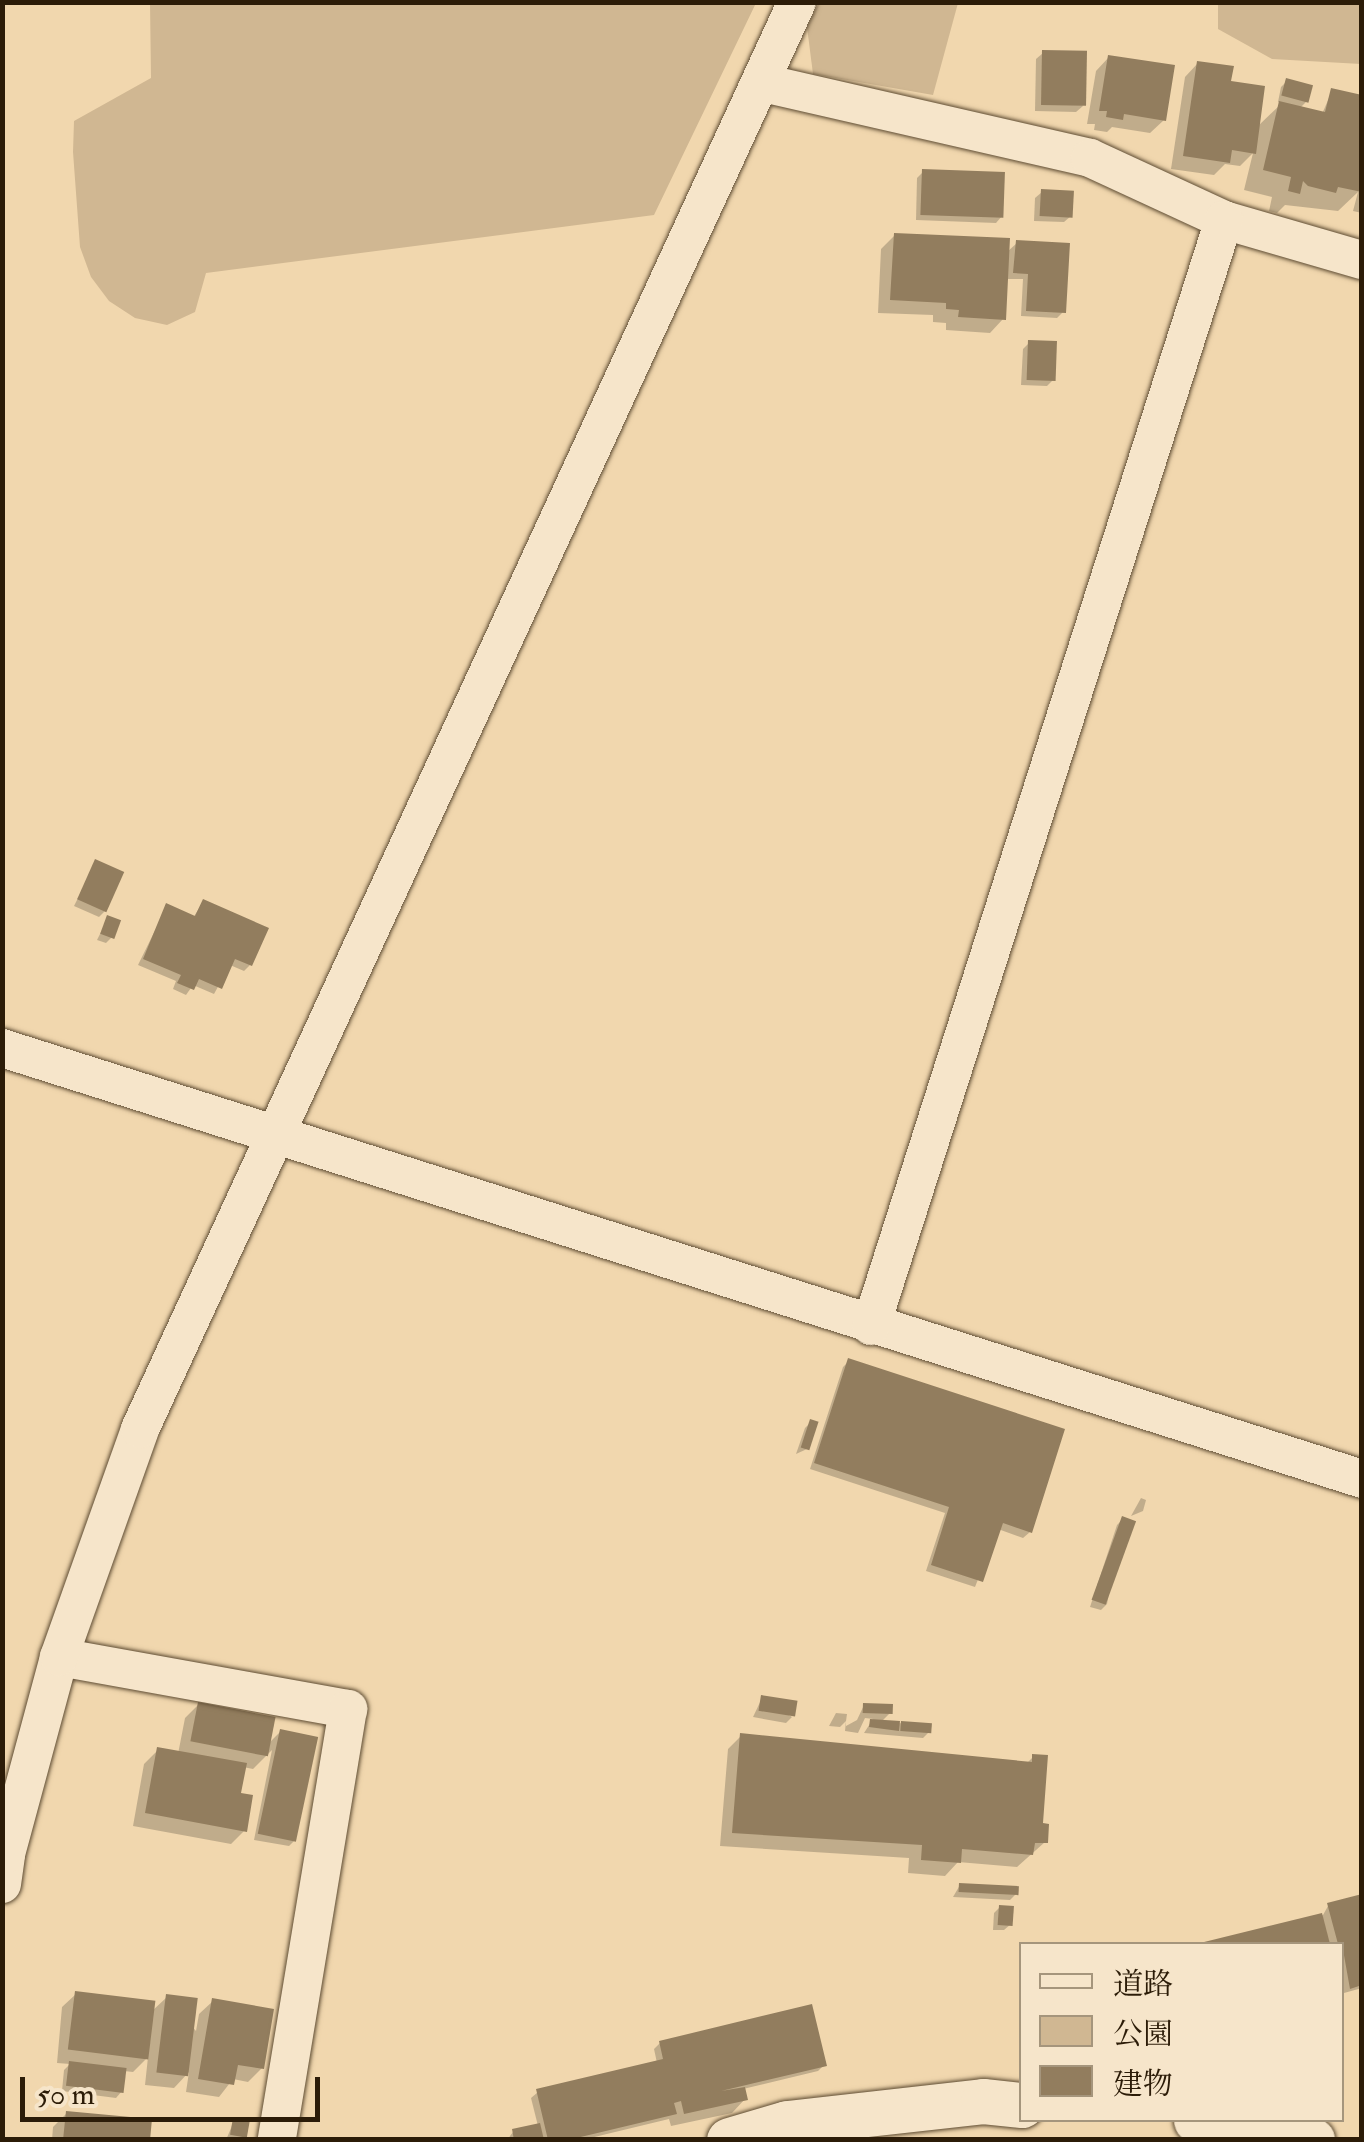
<!DOCTYPE html>
<html>
<head>
<meta charset="utf-8">
<style>
  body { margin:0 }
  #map { position:relative; width:1364px; height:2142px; overflow:hidden; background:#f1d7ae; font-family:"IM FELL Double Pica","Noto Serif JP",serif }
  div>[style] { position:absolute }
  [style*='--x'] { left:calc(var(--x)*1px); top:calc(var(--y)*1px); width:calc(var(--w)*1px); rotate:calc(var(--a)*1deg) }
  .green>* { inset:0; background:#d0b792 }
  .shadow>* { inset:0; background:#0003 }
  .building>* { inset:0; background:#927d5e; transform-origin:0 0 }
  .roads { filter:drop-shadow(0 0 2px #5d4b32) drop-shadow(0 0 2px #5d4b32) }
  .minor>* { height:38px; margin:-19px; padding:0 19px; transform-origin:19px; border-radius:19px; background:#f6e5ca }
  .tertiary>* { height:45px; margin:-22.5px; padding:0 22.5px; transform-origin:22.5px; border-radius:22.5px; background:#f6e5ca }
  span { translate:-50% -50%; white-space:nowrap; text-align:center; line-height:1.15; -webkit-text-stroke:8px #f6e5ca; paint-order:stroke }
  .frame { position:absolute; inset:0; border:5px solid #2c1c08; pointer-events:none }
  .legend { position:absolute; left:1019px; top:1942px; width:325px; height:180px; box-sizing:border-box; background:#f6e5ca; border:2px solid #a5957c; margin:0; padding:12px 18px; list-style:none; font-size:30px; color:#2c1c08 }
  .legend li { display:flex; align-items:center; gap:20px; height:50px }
  .legend b { width:50px; border:2px solid #a5957c }
  .scale { position:absolute; left:20px; top:2077px; width:300px; height:45px; box-sizing:border-box; border:5px solid #2c1c08; border-top:0; padding-left:12px; font-size:30px; line-height:35px; white-space:nowrap; color:#2c1c08; -webkit-text-stroke:8px #f6e5ca; paint-order:stroke }
</style>
</head>
<body>
<div id="map">
  <div class="green">
    <i style="clip-path:polygon(150px 3px,150px 2px,756px 3px,654px 215px,206px 273px,195px 312px,167px 325px,135px 318px,109px 301px,91px 277px,80px 247px,73px 152px,74px 121px,151px 78px)"></i>
    <i style="clip-path:polygon(819px 3px,958px 3px,933px 95px,813px 74px,807px 27px)"></i>
    <i style="clip-path:polygon(1218px 3px,1361px 3px,1361px 64px,1272px 59px,1218px 29px)"></i>
  </div>
  <div class="shadow">
    <i style="clip-path:polygon(1043px 53px,1083px 106px,1076px 112px,1035px 111px,1036px 59px)"></i>
    <i style="clip-path:polygon(1109px 57px,1164px 120px,1150px 133px,1112px 127px,1107px 132px,1094px 130px,1095px 124px,1087px 124px,1096px 71px)"></i>
    <i style="clip-path:polygon(1198px 63px,1229px 83px,1257px 127px,1282px 103px,1278px 102px,1281px 87px,1287px 81px,1307px 101px,1299px 109px,1322px 114px,1332px 91px,1362px 123px,1362px 213px,1353px 211px,1358px 192px,1338px 211px,1285px 205px,1277px 213px,1269px 211px,1272px 197px,1244px 190px,1253px 153px,1240px 166px,1225px 164px,1214px 175px,1171px 169px,1185px 77px)"></i>
    <i style="clip-path:polygon(923px 172px,1002px 216px,996px 223px,916px 220px,917px 178px)"></i>
    <i style="clip-path:polygon(1042px 192px,1071px 216px,1064px 222px,1034px 221px,1035px 198px)"></i>
    <i style="clip-path:polygon(895px 235px,1007px 252px,1017px 243px,1063px 312px,1057px 318px,1021px 316px,1023px 279px,1006px 279px,1003px 319px,990px 333px,946px 330px,946px 323px,933px 322px,933px 315px,878px 313px,881px 249px)"></i>
    <i style="clip-path:polygon(1029px 343px,1053px 380px,1047px 386px,1021px 385px,1023px 349px)"></i>
    <i style="clip-path:polygon(96px 862px,105px 911px,99px 917px,74px 906px)"></i>
    <i style="clip-path:polygon(203px 902px,250px 965px,244px 971px,230px 965px,214px 994px,193px 985px,186px 995px,173px 989px,176px 981px,138px 965px,167px 906px,193px 918px)"></i>
    <i style="clip-path:polygon(108px 918px,112px 937px,106px 943px,97px 940px)"></i>
    <i style="clip-path:polygon(849px 1361px,1030px 1532px,1023px 1538px,998px 1529px,975px 1587px,926px 1571px,945px 1513px,810px 1469px,843px 1367px)"></i>
    <i style="clip-path:polygon(811px 1422px,807px 1449px,796px 1454px,805px 1428px)"></i>
    <i style="clip-path:polygon(1141px 1498px,1146px 1500px,1143px 1511px,1131px 1516px)"></i>
    <i style="clip-path:polygon(1123px 1519px,1107px 1604px,1101px 1610px,1090px 1607px,1117px 1525px)"></i>
    <i style="clip-path:polygon(762px 1698px,792px 1717px,786px 1723px,753px 1717px)"></i>
    <i style="clip-path:polygon(198px 1705px,268px 1744px,280px 1732px,295px 1840px,289px 1846px,254px 1840px,272px 1750px,253px 1769px,243px 1767px,238px 1795px,244px 1831px,231px 1844px,133px 1826px,144px 1764px,158px 1750px,178px 1754px,185px 1718px)"></i>
    <i style="clip-path:polygon(864px 1705px,890px 1713px,881px 1722px,929px 1725px,929px 1732px,923px 1738px,864px 1733px,873px 1719px,865px 1718px,858px 1733px,845px 1731px,846px 1721px,846px 1726px,857px 1720px)"></i>
    <i style="clip-path:polygon(836px 1713px,847px 1714px,846px 1721px,840px 1727px,829px 1726px)"></i>
    <i style="clip-path:polygon(741px 1736px,1026px 1764px,1033px 1757px,1045px 1842px,1017px 1867px,958px 1862px,945px 1876px,908px 1873px,909px 1858px,720px 1846px,728px 1749px)"></i>
    <i style="clip-path:polygon(960px 1885px,1016px 1894px,1010px 1900px,953px 1897px)"></i>
    <i style="clip-path:polygon(1362px 1898px,1362px 1988px,1344px 1993px,1342px 1944px,1206px 1944px,1323px 1915px,1328px 1906px)"></i>
    <i style="clip-path:polygon(1000px 1907px,1011px 1924px,1004px 1930px,993px 1930px,994px 1913px)"></i>
    <i style="clip-path:polygon(76px 1994px,151px 2012px,167px 1997px,196px 2031px,199px 2014px,213px 2001px,262px 2068px,248px 2082px,233px 2079px,219px 2097px,186px 2092px,189px 2072px,174px 2088px,145px 2085px,148px 2057px,133px 2072px,124px 2071px,122px 2091px,116px 2098px,62px 2091px,64px 2070px,70px 2064px,57px 2063px,62px 2007px)"></i>
    <i style="clip-path:polygon(660px 2043px,824px 2065px,818px 2071px,743px 2089px,745px 2099px,732px 2113px,671px 2126px,669px 2119px,582px 2140px,507px 2140px,513px 2132px,538px 2126px,531px 2098px,538px 2092px,657px 2063px,654px 2049px)"></i>
    <i style="clip-path:polygon(67px 2113px,148px 2140px,52px 2140px,53px 2127px)"></i>
    <i style="clip-path:polygon(234px 2121px,246px 2136px,242px 2140px,226px 2140px)"></i>
  </div>
  <div class="building">
    <i style="left:1042px;top:50px;width:45px;height:55px;rotate:1deg"></i>
    <i style="clip-path:polygon(1108px 55px,1175px 65px,1166px 121px,1124px 114px,1123px 120px,1106px 117px,1107px 111px,1099px 111px)"></i>
    <i style="clip-path:polygon(1197px 61px,1234px 66px,1231px 81px,1265px 86px,1256px 154px,1232px 150px,1230px 163px,1183px 156px)"></i>
    <i style="left:1286px;top:78px;width:28px;height:18px;rotate:15deg"></i>
    <i style="clip-path:polygon(1331px 88px,1362px 95px,1362px 192px,1338px 187px,1336px 193px,1308px 186px,1303px 181px,1300px 194px,1288px 191px,1291px 177px,1263px 170px,1279px 101px,1325px 112px)"></i>
    <i style="left:922px;top:169px;width:83px;height:46px;rotate:2deg"></i>
    <i style="left:1041px;top:189px;width:33px;height:27px;rotate:3deg"></i>
    <i style="clip-path:polygon(894px 233px,1010px 238px,1006px 320px,958px 317px,959px 310px,946px 309px,946px 303px,890px 300px)"></i>
    <i style="clip-path:polygon(1016px 240px,1070px 243px,1066px 313px,1026px 311px,1028px 274px,1013px 273px)"></i>
    <i style="left:1028px;top:340px;width:29px;height:40px;rotate:2deg"></i>
    <i style="left:95px;top:859px;width:32px;height:44px;rotate:24deg"></i>
    <i style="clip-path:polygon(203px 899px,269px 928px,252px 966px,235px 959px,222px 989px,199px 979px,194px 990px,177px 983px,181px 975px,143px 959px,166px 903px,195px 916px)"></i>
    <i style="left:107px;top:915px;width:15px;height:20px;rotate:20deg"></i>
    <i style="clip-path:polygon(848px 1358px,1065px 1429px,1032px 1533px,1003px 1523px,983px 1582px,931px 1565px,949px 1507px,814px 1463px)"></i>
    <i style="left:810px;top:1419px;width:9px;height:30px;rotate:18deg"></i>
    <i style="left:1122px;top:1516px;width:15px;height:89px;rotate:20deg"></i>
    <i style="left:761px;top:1695px;width:37px;height:16px;rotate:9deg"></i>
    <i style="left:198px;top:1702px;width:79px;height:40px;rotate:11deg"></i>
    <i style="left:863px;top:1703px;width:30px;height:10px;rotate:2deg"></i>
    <i style="clip-path:polygon(870px 1719px,900px 1721px,899px 1731px,869px 1727px)"></i>
    <i style="left:901px;top:1721px;width:31px;height:10px;rotate:4deg"></i>
    <i style="left:280px;top:1729px;width:39px;height:107px;rotate:12deg"></i>
    <i style="clip-path:polygon(740px 1733px,1032px 1762px,1032px 1754px,1048px 1755px,1043px 1823px,1049px 1824px,1048px 1843px,1035px 1843px,1033px 1855px,962px 1849px,961px 1863px,921px 1860px,922px 1845px,732px 1833px)"></i>
    <i style="clip-path:polygon(157px 1747px,247px 1763px,241px 1793px,253px 1795px,247px 1832px,145px 1813px)"></i>
    <i style="left:959px;top:1883px;width:60px;height:9px;rotate:3deg"></i>
    <i style="clip-path:polygon(1362px 1894px,1362px 1985px,1350px 1989px,1342px 1944px,1338px 1944px,1327px 1903px)"></i>
    <i style="left:999px;top:1905px;width:15px;height:20px;rotate:4deg"></i>
    <i style="clip-path:polygon(1322px 1913px,1330px 1944px,1200px 1944px,1200px 1943px)"></i>
    <i style="left:75px;top:1991px;width:81px;height:59px;rotate:7deg"></i>
    <i style="left:166px;top:1994px;width:32px;height:79px;rotate:7deg"></i>
    <i style="clip-path:polygon(212px 1998px,274px 2009px,264px 2069px,238px 2065px,234px 2085px,198px 2079px)"></i>
    <i style="clip-path:polygon(812px 2004px,827px 2066px,721px 2091px,745px 2087px,748px 2100px,684px 2114px,681px 2101px,674px 2103px,677px 2114px,568px 2140px,548px 2140px,536px 2089px,663px 2059px,659px 2041px)"></i>
    <i style="left:69px;top:2061px;width:58px;height:25px;rotate:7deg"></i>
    <i style="clip-path:polygon(66px 2111px,152px 2119px,150px 2140px,63px 2140px)"></i>
    <i style="left:233px;top:2118px;width:17px;height:17px;rotate:10deg"></i>
    <i style="clip-path:polygon(540px 2123px,544px 2140px,514px 2140px,512px 2129px)"></i>
  </div>
  <div class="roads">
    <div class="minor">
      <i style="--x:763;--y:83;--w:335;--a:12.9"></i>
      <i style="--x:1090;--y:158;--w:148;--a:24.8"></i>
      <i style="--x:1224;--y:220;--w:144;--a:16.2"></i>
      <i style="--x:2;--y:1048;--w:1427;--a:17.58"></i>
      <i style="--x:871;--y:1326;--w:1161;--a:-72.3"></i>
      <i style="--x:59;--y:1657;--w:294;--a:10.2"></i>
      <i style="--x:348;--y:1709;--w:437;--a:99.4"></i>
      <i style="--x:2;--y:1884;--w:30;--a:-82"></i>
      <i style="--x:6;--y:1854;--w:204;--a:-74.9"></i>
      <i style="--x:59;--y:1657;--w:242;--a:-70.4"></i>
      <i style="--x:140;--y:1429;--w:1571;--a:-65.28"></i>
    </div>
    <div class="tertiary">
      <i style="--x:1196;--y:2120;--w:118;--a:9.8"></i>
      <i style="--x:729;--y:2140;--w:60;--a:-16.3"></i>
      <i style="--x:787;--y:2123;--w:197;--a:-6.4"></i>
      <i style="--x:983;--y:2101;--w:39;--a:6"></i>
    </div>
  </div>
  <div class="frame"></div>
  <ul class="legend">
  <li><b style="height:12px;background:#f6e5ca"></b>道路</li>
  <li><b style="height:28px;background:#d0b792"></b>公園</li>
  <li><b style="height:28px;background:#927d5e"></b>建物</li>
  </ul>
  <div class="scale">50 m</div>
</div>
</body>
</html>
